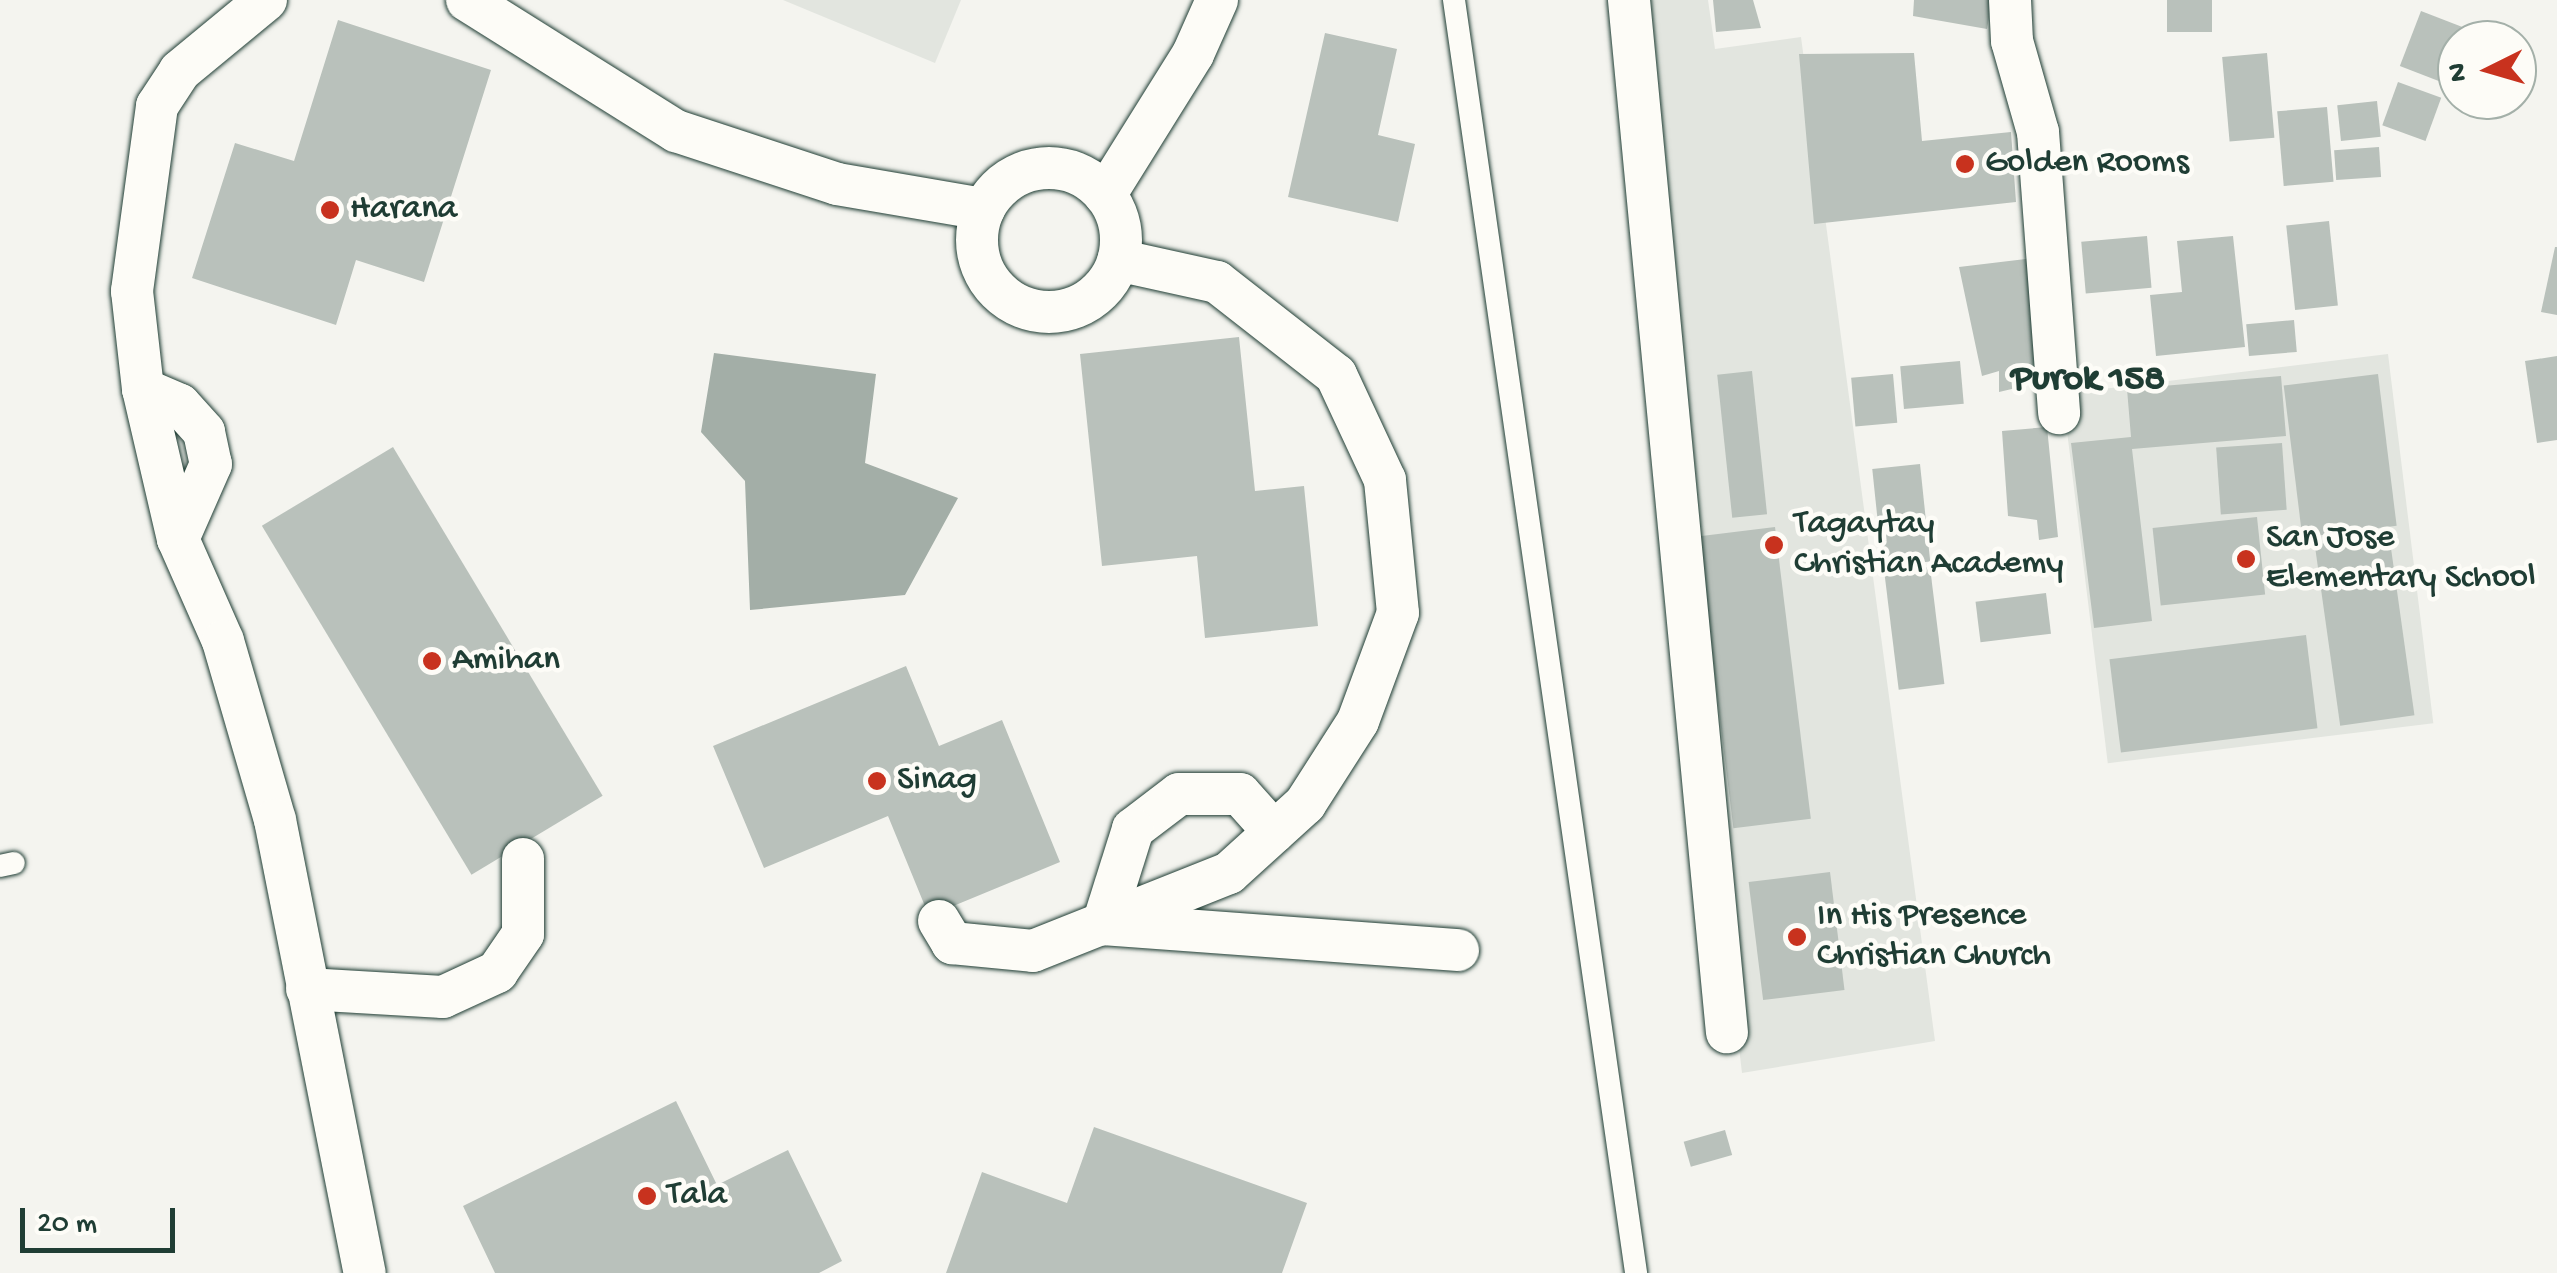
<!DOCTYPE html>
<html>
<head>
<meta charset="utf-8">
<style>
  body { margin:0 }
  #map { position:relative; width:2557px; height:1273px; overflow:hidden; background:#f4f4ef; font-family:"Gochi Hand",sans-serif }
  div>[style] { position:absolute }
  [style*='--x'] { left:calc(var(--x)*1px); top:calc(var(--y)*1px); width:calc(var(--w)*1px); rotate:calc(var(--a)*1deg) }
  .built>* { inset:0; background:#e2e5df; transform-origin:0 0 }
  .water>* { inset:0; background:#a3aea7 }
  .building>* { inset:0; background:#b9c1bb; transform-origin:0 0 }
  .roads { filter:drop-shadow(0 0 2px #1f3d34) drop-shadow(0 0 2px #1f3d34) }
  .lane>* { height:22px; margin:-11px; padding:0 11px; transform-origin:11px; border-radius:11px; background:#fdfcf7 }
  .street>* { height:42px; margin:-21px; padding:0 21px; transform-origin:21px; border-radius:21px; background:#fdfcf7 }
  .street>.ring { margin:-21px; padding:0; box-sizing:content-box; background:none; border:42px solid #fdfcf7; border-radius:50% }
  .dots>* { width:28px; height:28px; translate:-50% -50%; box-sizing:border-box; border:5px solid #fdfcf7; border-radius:50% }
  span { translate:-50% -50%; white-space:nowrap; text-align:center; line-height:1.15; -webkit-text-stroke:9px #fdfcf7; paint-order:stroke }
  .poi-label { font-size:35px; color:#1f3d34 }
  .left { translate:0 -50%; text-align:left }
  .neighbourhood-label { font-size:38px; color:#1f3d34; font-weight:700 }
  .north { position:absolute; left:2437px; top:20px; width:100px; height:100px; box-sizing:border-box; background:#fdfcf7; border:2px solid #a4b0a9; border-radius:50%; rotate:265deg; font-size:28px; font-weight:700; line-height:40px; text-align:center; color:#1f3d34 }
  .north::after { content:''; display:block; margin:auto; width:35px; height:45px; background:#c8321e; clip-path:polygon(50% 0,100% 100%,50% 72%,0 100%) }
  .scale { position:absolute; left:20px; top:1208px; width:155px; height:45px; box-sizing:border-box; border:5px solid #1f3d34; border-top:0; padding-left:12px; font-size:30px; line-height:35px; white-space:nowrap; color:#1f3d34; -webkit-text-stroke:8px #fdfcf7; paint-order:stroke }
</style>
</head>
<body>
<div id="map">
  <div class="built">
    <i style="clip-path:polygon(783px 0,961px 0,935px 63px)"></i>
    <i style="clip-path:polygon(1615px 0,1708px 0,1715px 49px,1801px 37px,1935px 1041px,1742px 1073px)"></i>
    <i style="left:2388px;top:354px;width:372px;height:328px;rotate:83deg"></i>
  </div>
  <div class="water">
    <i style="clip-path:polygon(714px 353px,876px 374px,865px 463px,958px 498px,905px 595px,750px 610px,745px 481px,701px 432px)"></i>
  </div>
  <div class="building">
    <i style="clip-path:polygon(1713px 0,1753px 0,1761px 28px,1716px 32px)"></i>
    <i style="clip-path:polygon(1914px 0,1992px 0,1987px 29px,1913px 16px)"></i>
    <i style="left:2167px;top:0;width:45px;height:32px"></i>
    <i style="left:2421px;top:11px;width:45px;height:59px;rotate:21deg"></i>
    <i style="clip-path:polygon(338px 20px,491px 70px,424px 282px,356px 260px,336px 325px,192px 278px,235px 143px,294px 161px)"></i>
    <i style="clip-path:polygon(1325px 33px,1397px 49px,1378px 135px,1415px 144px,1398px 222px,1288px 197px)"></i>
    <i style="clip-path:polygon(1914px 53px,1922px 141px,2011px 132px,2016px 202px,1814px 224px,1799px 54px)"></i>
    <i style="left:2267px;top:53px;width:85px;height:45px;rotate:85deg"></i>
    <i style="left:2398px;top:82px;width:46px;height:46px;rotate:20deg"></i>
    <i style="left:2377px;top:101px;width:36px;height:40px;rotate:84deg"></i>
    <i style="left:2327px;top:107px;width:75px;height:50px;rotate:85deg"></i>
    <i style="left:2379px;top:147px;width:30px;height:45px;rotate:86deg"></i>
    <i style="left:2329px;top:221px;width:85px;height:43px;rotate:84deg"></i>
    <i style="left:2147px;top:236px;width:52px;height:66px;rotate:85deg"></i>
    <i style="clip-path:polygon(2233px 236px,2245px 347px,2156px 356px,2150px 295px,2182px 292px,2177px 241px)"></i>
    <i style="clip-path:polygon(2555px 247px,2557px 247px,2557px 315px,2541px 312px)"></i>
    <i style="clip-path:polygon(2034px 258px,2046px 381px,1999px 392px,1999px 371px,1982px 376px,1959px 267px)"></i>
    <i style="left:2294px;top:320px;width:32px;height:48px;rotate:85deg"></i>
    <i style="clip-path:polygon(1239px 337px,1255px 491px,1304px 486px,1318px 626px,1205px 638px,1197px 556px,1102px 566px,1080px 354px)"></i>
    <i style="clip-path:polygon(2557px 356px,2557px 440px,2537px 443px,2525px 361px)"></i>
    <i style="left:1960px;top:361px;width:43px;height:60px;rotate:85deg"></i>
    <i style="left:1752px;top:371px;width:144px;height:35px;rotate:84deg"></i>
    <i style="left:1893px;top:374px;width:49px;height:42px;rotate:85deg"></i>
    <i style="left:2378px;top:374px;width:153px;height:95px;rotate:83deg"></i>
    <i style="clip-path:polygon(2281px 376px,2286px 436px,2132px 449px,2152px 621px,2094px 628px,2071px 443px,2131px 437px,2127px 389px)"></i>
    <i style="clip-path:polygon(2047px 427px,2058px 537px,2039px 540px,2037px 520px,2008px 516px,2002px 431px)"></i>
    <i style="left:2282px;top:443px;width:67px;height:66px;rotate:86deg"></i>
    <i style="left:393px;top:447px;width:407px;height:153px;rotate:59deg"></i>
    <i style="left:1920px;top:464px;width:98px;height:48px;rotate:84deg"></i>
    <i style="left:2257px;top:517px;width:78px;height:105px;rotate:84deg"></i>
    <i style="left:1775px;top:527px;width:294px;height:78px;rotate:83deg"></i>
    <i style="left:2389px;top:534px;width:183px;height:75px;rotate:82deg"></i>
    <i style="left:1930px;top:567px;width:118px;height:46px;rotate:83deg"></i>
    <i style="left:2046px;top:593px;width:41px;height:71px;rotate:83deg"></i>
    <i style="left:2306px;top:635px;width:94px;height:198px;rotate:83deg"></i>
    <i style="clip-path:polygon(906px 666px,939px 746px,1002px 720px,1060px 862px,929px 916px,888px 816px,764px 868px,713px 746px)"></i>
    <i style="left:1830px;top:872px;width:119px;height:82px;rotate:83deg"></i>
    <i style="clip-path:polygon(676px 1101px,717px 1185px,788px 1150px,842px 1261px,819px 1273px,495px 1273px,463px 1206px)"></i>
    <i style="clip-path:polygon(1094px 1127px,1307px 1203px,1282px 1273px,946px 1273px,982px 1172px,1067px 1203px)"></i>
    <i style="left:1725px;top:1130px;width:26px;height:43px;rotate:74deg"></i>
  </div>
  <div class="roads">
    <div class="lane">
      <i style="--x:1454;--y:0;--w:1286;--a:81.86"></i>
      <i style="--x:0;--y:866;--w:14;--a:-12"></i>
    </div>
    <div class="street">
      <i style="--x:266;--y:0;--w:112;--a:140.5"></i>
      <i style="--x:180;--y:71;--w:42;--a:123.3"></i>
      <i style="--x:157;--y:106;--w:187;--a:97.7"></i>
      <i style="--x:132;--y:291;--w:99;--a:83.6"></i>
      <i style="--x:143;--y:389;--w:154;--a:76.9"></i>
      <i style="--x:178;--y:539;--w:111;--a:66.2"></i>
      <i style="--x:223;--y:641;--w:186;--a:73.8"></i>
      <i style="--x:275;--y:820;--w:462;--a:78.8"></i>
      <i style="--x:467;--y:0;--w:247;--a:32.1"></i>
      <i style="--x:676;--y:131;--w:169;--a:18.2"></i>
      <i style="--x:837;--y:184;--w:149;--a:9.7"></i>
      <i style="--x:1629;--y:0;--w:1037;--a:84.58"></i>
      <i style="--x:2010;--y:0;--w:41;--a:87.2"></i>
      <i style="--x:2012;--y:41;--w:95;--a:74.1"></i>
      <i style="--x:2038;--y:132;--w:282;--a:85.7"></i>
      <i class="ring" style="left:977px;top:168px;width:102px;height:102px"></i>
      <i style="--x:1105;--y:195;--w:166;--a:-58"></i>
      <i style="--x:1193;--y:54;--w:59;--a:-66"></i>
      <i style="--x:143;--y:389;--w:40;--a:23.4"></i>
      <i style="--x:180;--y:405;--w:36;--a:48"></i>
      <i style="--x:204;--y:432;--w:33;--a:78"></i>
      <i style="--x:211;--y:464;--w:82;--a:113.7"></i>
      <i style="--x:1274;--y:832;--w:51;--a:-131.8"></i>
      <i style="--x:1240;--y:794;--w:61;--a:180"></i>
      <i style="--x:1179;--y:794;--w:58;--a:142.7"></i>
      <i style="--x:1133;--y:829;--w:100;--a:107.5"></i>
      <i style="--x:1103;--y:924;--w:356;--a:4.2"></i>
      <i style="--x:939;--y:921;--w:26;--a:59"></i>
      <i style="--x:952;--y:943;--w:81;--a:5.6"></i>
      <i style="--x:1033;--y:951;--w:211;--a:-21.7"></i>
      <i style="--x:1229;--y:873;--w:103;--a:-42.2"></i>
      <i style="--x:1305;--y:804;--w:98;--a:-57.4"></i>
      <i style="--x:1358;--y:721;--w:115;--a:-69.7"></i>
      <i style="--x:1398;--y:613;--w:134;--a:-95.6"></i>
      <i style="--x:1385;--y:480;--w:116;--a:-115"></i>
      <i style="--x:1336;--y:375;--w:151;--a:-142"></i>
      <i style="--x:1217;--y:282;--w:101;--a:-167.5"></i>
      <i style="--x:307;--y:989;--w:136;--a:3.4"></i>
      <i style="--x:443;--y:997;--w:60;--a:-24.8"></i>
      <i style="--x:497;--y:972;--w:46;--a:-55.6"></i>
      <i style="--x:523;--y:934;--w:75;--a:-90"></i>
    </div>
  </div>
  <div class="dots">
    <i style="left:1965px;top:164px;background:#c8321e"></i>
    <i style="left:330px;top:210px;background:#c8321e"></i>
    <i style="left:1774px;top:545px;background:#c8321e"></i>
    <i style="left:2246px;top:559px;background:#c8321e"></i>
    <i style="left:432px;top:661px;background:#c8321e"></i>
    <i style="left:877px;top:781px;background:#c8321e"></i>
    <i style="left:1797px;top:937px;background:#c8321e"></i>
    <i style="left:647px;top:1196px;background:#c8321e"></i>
  </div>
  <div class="poi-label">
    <span class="left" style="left:1985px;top:164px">Golden Rooms</span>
    <span class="left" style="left:350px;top:210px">Harana</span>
    <span class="left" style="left:1794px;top:545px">Tagaytay<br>Christian Academy</span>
    <span class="left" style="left:2266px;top:559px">San Jose<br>Elementary School</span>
    <span class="left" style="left:452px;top:661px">Amihan</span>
    <span class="left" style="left:897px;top:781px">Sinag</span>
    <span class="left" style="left:1817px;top:937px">In His Presence<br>Christian Church</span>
    <span class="left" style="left:667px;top:1196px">Tala</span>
  </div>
  <div class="neighbourhood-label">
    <span style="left:2088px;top:381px">Purok 158</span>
  </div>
  <div class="north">N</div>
  <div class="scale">20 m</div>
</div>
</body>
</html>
